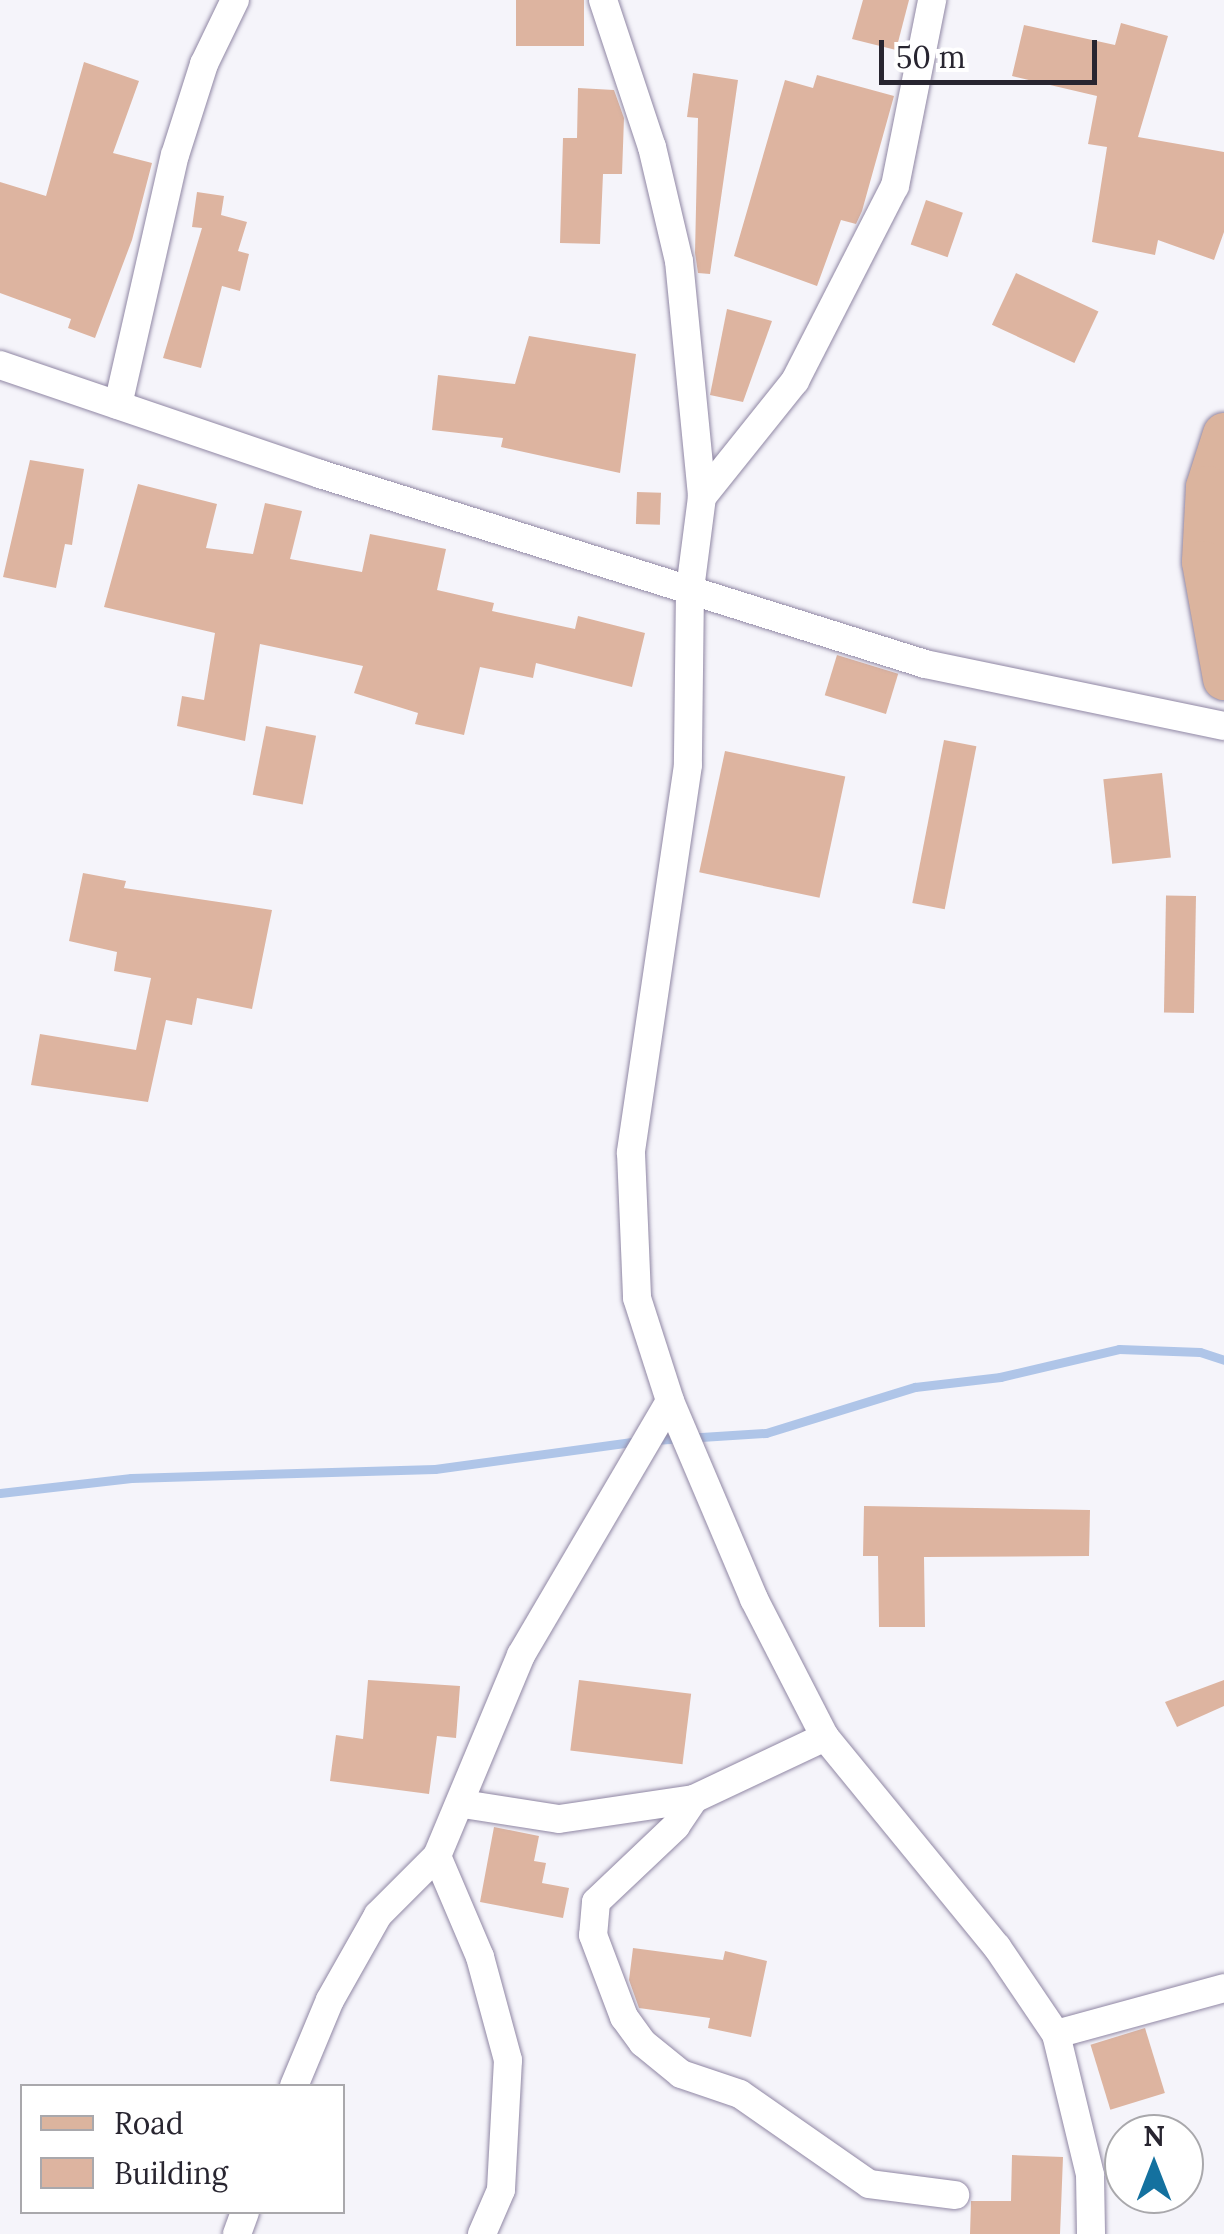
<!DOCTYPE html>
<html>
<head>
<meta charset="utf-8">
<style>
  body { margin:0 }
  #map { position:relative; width:1224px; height:2234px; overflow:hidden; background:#f5f4fa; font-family:Lora,serif }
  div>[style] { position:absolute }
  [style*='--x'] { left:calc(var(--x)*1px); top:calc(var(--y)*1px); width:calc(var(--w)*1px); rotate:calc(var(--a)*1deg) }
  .stream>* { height:9px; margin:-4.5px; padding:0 4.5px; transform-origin:4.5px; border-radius:4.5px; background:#afc5e8 }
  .building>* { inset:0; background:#ddb4a0; transform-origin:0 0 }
  .roads { filter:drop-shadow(0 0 2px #9087a4) drop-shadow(0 0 2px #9087a4) }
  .minor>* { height:28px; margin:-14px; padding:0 14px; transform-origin:14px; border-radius:14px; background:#fff }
  .primary>* { height:42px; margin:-21px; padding:0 21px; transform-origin:21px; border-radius:21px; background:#dbb49e }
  span { translate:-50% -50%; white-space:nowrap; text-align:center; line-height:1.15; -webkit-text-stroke:9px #fff; paint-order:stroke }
  .legend { position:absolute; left:20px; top:2084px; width:325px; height:130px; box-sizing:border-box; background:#fff; border:2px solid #a9a8ac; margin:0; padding:12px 18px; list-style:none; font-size:30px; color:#282530 }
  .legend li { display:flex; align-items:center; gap:20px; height:50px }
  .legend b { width:50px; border:2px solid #a9a8ac }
  .north { position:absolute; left:1104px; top:2114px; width:100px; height:100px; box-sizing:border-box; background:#fff; border:2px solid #a9a8ac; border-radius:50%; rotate:0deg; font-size:28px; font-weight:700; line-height:40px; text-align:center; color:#282530 }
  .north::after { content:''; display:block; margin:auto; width:35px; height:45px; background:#14719f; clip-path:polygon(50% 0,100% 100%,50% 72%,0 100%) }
  .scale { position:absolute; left:879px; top:40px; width:218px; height:45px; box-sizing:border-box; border:5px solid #282530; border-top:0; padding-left:12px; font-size:30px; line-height:35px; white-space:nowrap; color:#282530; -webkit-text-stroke:8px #fff; paint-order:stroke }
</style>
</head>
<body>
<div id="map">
  <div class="stream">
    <i style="--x:654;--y:1440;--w:112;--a:-3.6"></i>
    <i style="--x:766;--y:1433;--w:156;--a:-17.2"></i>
    <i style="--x:915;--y:1387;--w:86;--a:-6.7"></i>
    <i style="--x:1000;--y:1377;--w:122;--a:-13.2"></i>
    <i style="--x:1119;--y:1349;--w:81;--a:2.1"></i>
    <i style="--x:1200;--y:1352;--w:25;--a:18"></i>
    <i style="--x:0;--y:1493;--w:132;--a:-6.5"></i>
    <i style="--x:131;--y:1478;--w:304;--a:-1.7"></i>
    <i style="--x:435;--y:1469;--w:206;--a:-7.8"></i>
  </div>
  <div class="building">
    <i style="left:516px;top:0;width:68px;height:46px"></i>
    <i style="clip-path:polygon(863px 0,909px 0,896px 50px,852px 39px)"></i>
    <i style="clip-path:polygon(1121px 23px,1168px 36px,1138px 137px,1224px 152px,1224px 232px,1214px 260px,1158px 240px,1155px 255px,1092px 242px,1107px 147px,1088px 144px,1097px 96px,1012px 76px,1024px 25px,1115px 45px)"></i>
    <i style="clip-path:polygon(84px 62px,139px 81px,113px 153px,152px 163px,132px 240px,95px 338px,68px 328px,71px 319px,0 293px,0 182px,46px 196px)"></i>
    <i style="clip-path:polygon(693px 73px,738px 80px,710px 274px,698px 273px,695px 253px,698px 118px,687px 117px)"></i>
    <i style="clip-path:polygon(817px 75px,894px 96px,862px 211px,856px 224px,841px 220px,817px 286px,734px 256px,785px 80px,813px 88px)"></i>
    <i style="clip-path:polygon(578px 88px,614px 90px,624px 118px,622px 174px,603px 174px,600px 244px,560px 243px,563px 138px,577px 138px)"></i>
    <i style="clip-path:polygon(197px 192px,224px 196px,221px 215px,247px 222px,238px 251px,249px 254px,240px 291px,222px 286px,201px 368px,163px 358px,202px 228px,192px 227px)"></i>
    <i style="left:926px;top:200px;width:39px;height:47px;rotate:19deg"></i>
    <i style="left:1016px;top:273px;width:91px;height:57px;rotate:25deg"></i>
    <i style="clip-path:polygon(727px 309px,772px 321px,743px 402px,710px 395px)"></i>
    <i style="clip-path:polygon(529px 336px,636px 354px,620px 473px,501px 447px,503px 438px,432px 430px,438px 375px,515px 384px)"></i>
    <i style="clip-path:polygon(30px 460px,84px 469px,72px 545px,65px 544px,56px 588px,3px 577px)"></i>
    <i style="clip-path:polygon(138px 484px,217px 504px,206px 548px,253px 554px,265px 503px,302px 511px,290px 559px,362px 572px,370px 534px,446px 549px,437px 590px,494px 603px,492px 611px,575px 629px,578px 616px,645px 633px,632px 687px,536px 663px,533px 678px,480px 667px,464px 735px,415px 724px,418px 713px,354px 693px,363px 666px,260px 644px,245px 741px,177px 726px,182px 696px,204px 700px,215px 633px,104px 607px)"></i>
    <i style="left:637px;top:492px;width:24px;height:32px;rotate:2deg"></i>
    <i style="left:837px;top:655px;width:64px;height:42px;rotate:17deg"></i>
    <i style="left:266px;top:726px;width:51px;height:70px;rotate:11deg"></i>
    <i style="left:944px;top:740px;width:33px;height:166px;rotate:11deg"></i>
    <i style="left:725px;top:751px;width:123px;height:124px;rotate:12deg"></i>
    <i style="left:1162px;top:773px;width:85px;height:59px;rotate:84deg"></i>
    <i style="clip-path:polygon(83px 873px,126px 881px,124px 888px,272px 910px,252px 1009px,197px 998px,192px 1025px,166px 1020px,148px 1102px,31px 1085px,40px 1034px,136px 1050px,151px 978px,114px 971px,117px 952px,69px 941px)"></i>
    <i style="left:1196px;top:896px;width:117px;height:30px;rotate:91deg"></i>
    <i style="clip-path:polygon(864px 1506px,1090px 1510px,1089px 1556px,924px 1557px,925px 1627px,879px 1627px,878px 1556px,863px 1556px)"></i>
    <i style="clip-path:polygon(368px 1680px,460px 1686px,456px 1738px,437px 1736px,429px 1794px,330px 1781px,336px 1735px,363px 1739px)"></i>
    <i style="left:579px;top:1680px;width:113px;height:71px;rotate:7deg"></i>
    <i style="clip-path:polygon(1224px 1680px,1224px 1706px,1177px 1727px,1165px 1702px)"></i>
    <i style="clip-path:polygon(494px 1827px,539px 1836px,534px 1861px,546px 1863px,542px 1883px,569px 1888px,563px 1918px,480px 1902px)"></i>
    <i style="clip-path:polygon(633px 1948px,723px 1960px,725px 1951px,767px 1961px,751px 2037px,708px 2028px,710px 2018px,639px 2008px,629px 1980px)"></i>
    <i style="left:1145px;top:2028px;width:68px;height:57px;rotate:73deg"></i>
    <i style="clip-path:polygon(1012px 2155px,1063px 2157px,1060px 2234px,970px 2234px,971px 2201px,1011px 2201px)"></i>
  </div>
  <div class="roads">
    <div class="minor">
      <i style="--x:603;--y:0;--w:155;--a:71.6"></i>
      <i style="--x:652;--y:147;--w:117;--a:76.7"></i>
      <i style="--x:679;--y:261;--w:237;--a:84.4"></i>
      <i style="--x:702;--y:497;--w:94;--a:97.4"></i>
      <i style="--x:690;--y:590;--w:175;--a:90.7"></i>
      <i style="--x:688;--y:765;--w:392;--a:98.4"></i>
      <i style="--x:631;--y:1153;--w:145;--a:87.6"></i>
      <i style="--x:637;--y:1298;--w:108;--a:72.2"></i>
      <i style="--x:670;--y:1401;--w:215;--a:67"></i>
      <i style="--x:754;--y:1599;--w:155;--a:62.8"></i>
      <i style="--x:825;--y:1737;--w:271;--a:50.7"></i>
      <i style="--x:997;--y:1947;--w:105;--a:55.9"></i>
      <i style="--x:1056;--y:2034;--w:145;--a:76.4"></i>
      <i style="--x:1090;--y:2175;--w:59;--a:89"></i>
      <i style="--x:0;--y:365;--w:338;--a:18.8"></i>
      <i style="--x:320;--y:474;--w:634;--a:17.43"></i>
      <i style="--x:925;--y:664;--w:305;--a:11.7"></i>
      <i style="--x:118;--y:405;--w:256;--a:-77.2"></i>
      <i style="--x:175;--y:155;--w:96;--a:-72.3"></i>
      <i style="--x:204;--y:64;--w:71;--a:-64.2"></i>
      <i style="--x:702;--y:497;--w:149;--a:-51.3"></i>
      <i style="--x:795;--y:381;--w:219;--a:-62.9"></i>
      <i style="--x:895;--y:186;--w:190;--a:-78.7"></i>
      <i style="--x:825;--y:1737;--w:145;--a:154.7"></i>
      <i style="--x:694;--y:1799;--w:32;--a:124"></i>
      <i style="--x:676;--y:1826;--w:110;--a:136.5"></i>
      <i style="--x:596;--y:1902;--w:33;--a:95"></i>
      <i style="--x:593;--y:1935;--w:88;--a:69.3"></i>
      <i style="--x:624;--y:2017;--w:32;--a:54"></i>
      <i style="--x:643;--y:2043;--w:49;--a:39.2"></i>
      <i style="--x:681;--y:2074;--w:62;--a:18.7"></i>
      <i style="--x:740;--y:2094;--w:157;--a:34.9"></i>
      <i style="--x:869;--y:2184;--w:87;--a:7.3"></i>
      <i style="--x:463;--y:1804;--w:97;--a:8.9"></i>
      <i style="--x:559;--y:1819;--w:136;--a:-8.4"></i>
      <i style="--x:437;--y:1856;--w:110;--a:66.9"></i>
      <i style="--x:480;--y:1957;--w:107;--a:74.8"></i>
      <i style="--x:508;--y:2060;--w:130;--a:93.1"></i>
      <i style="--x:501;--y:2190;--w:48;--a:113.4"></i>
      <i style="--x:1056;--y:2034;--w:174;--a:-15.3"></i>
      <i style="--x:294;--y:2086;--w:93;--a:-67.3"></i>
      <i style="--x:330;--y:2000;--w:98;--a:-60.5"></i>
      <i style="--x:378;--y:1915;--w:83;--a:-45"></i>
      <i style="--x:437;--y:1856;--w:218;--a:-67.3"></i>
      <i style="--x:521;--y:1655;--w:294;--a:-59.6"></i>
      <i style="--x:237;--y:2234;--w:23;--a:-70"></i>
    </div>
    <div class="primary">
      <i style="--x:1224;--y:434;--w:56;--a:107.8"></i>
      <i style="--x:1207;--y:487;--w:75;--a:93.1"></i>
      <i style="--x:1203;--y:562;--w:119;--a:79.8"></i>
    </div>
  </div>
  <ul class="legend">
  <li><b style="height:12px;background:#dbb49e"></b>Road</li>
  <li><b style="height:28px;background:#ddb4a0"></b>Building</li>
  </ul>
  <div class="north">N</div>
  <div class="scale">50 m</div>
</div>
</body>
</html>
